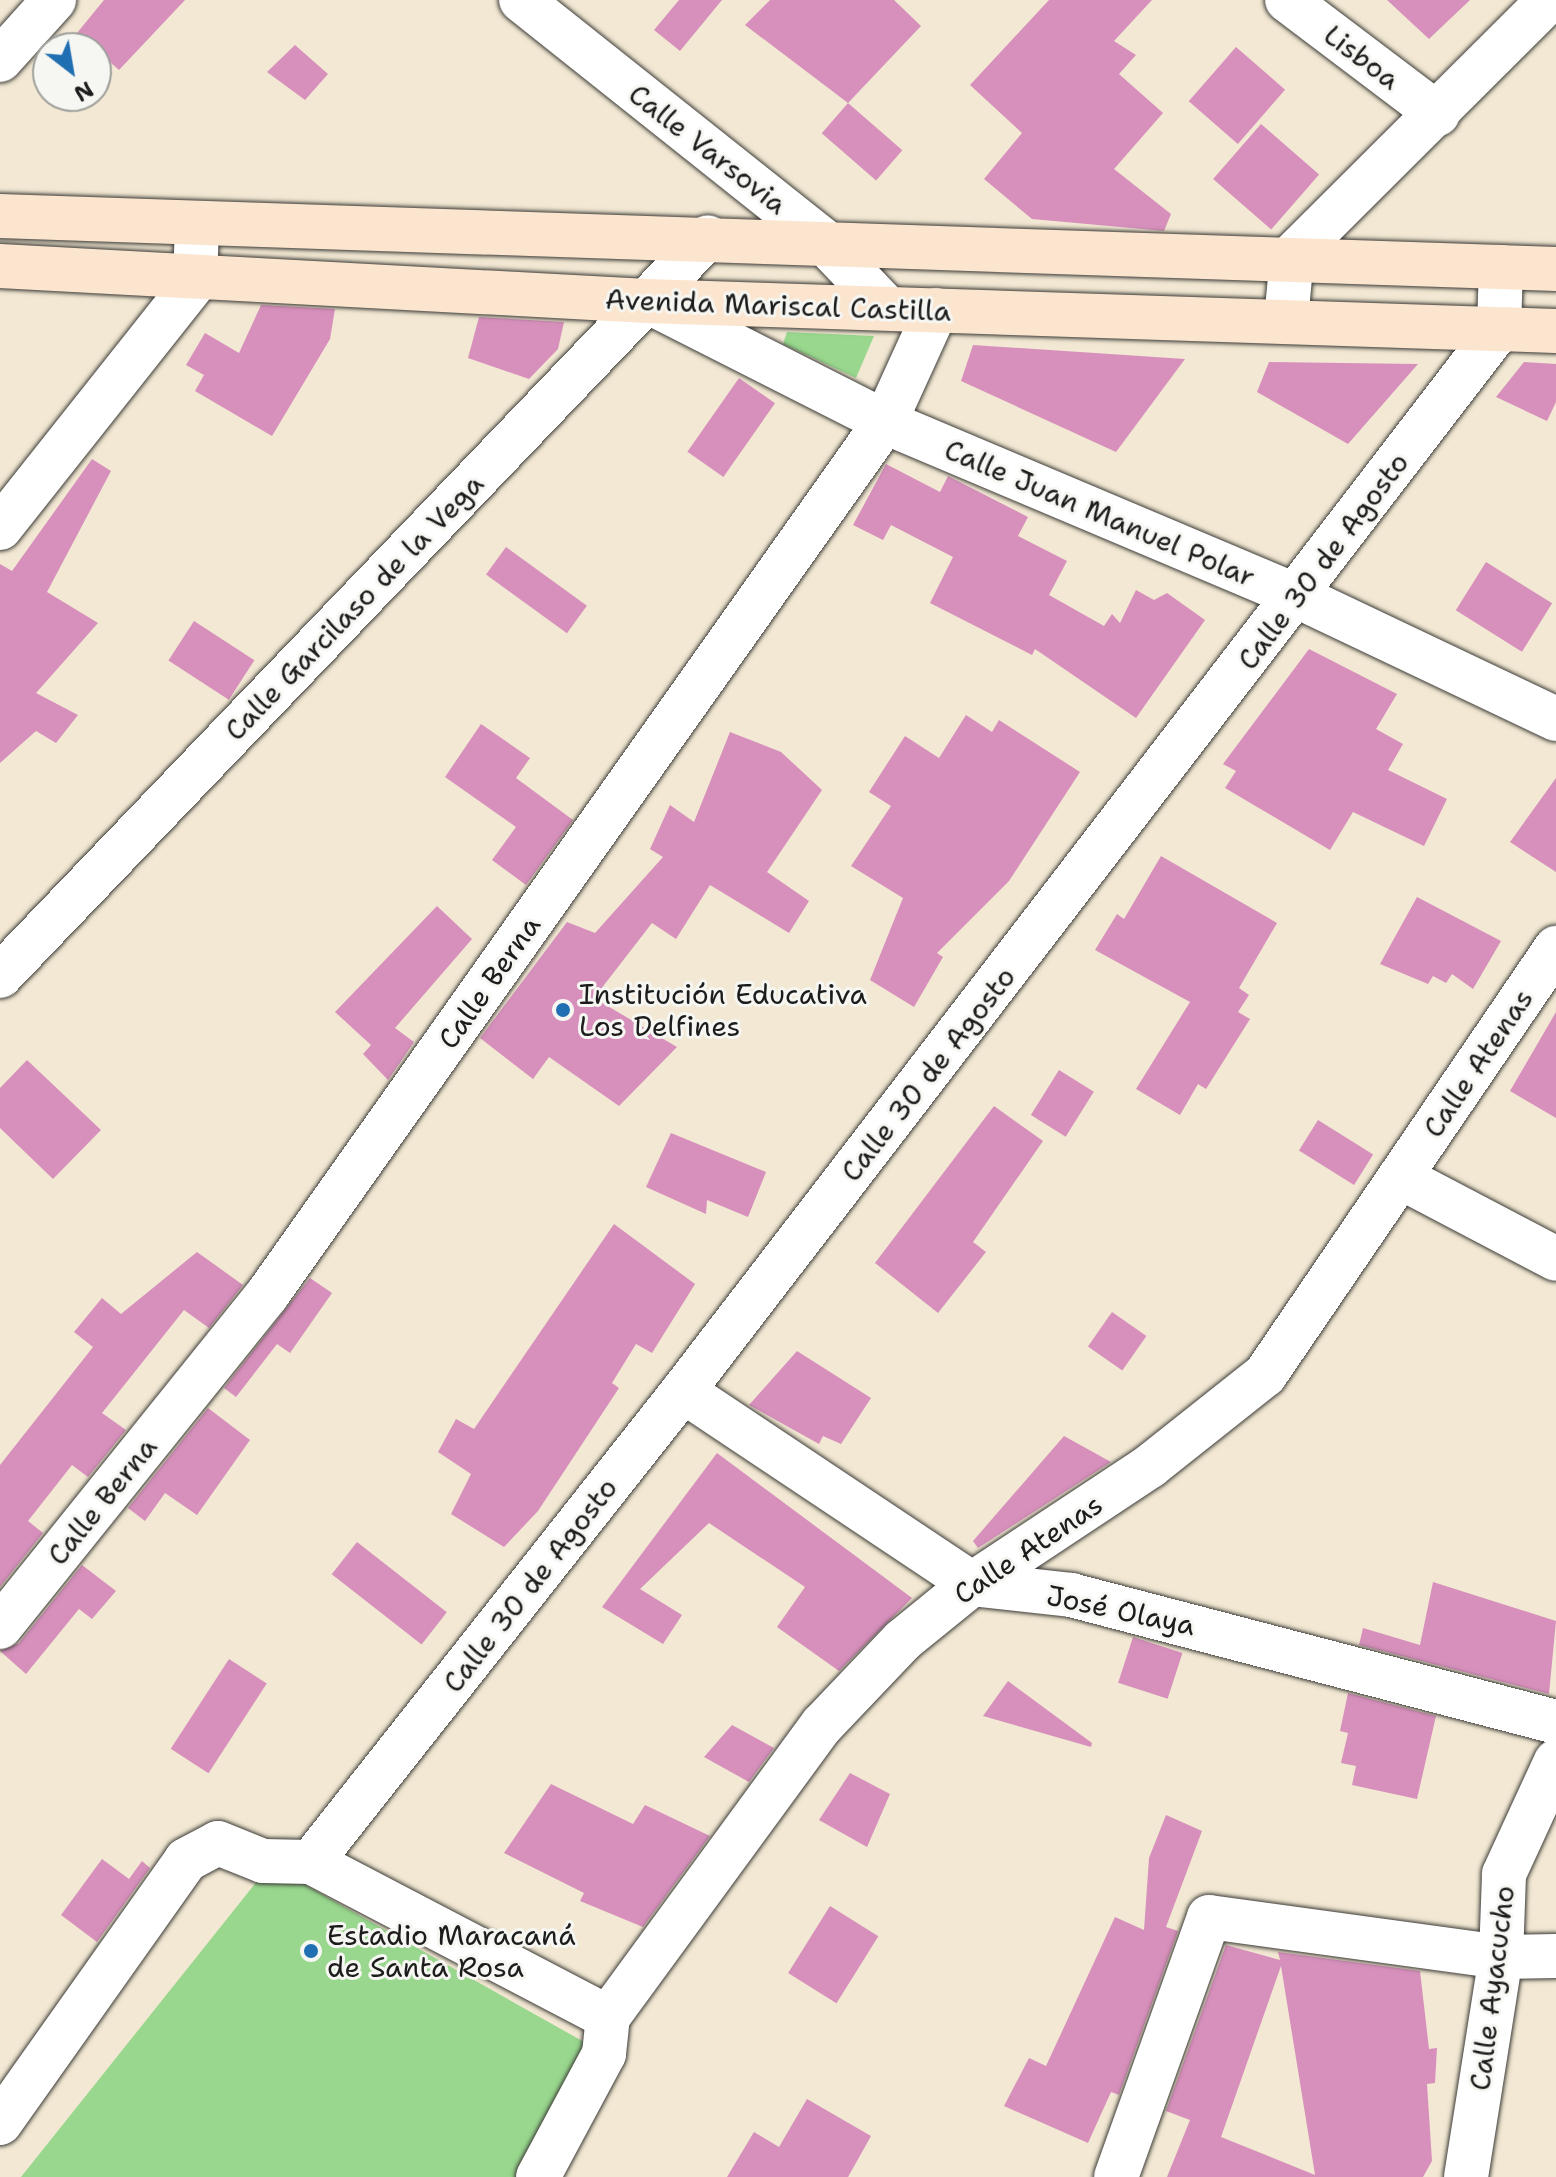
<!DOCTYPE html>
<html>
<head>
<meta charset="utf-8">
<style>
  body { margin:0 }
  #map { position:relative; width:1556px; height:2177px; overflow:hidden; background:#f2e8d3; font-family:"Shantell Sans",sans-serif }
  div>[style] { position:absolute }
  [style*='--x'] { left:calc(var(--x)*1px); top:calc(var(--y)*1px); width:calc(var(--w)*1px); rotate:calc(var(--a)*1deg) }
  .green>* { inset:0; background:#98d78d }
  .building>* { inset:0; background:#d790bc; transform-origin:0 0 }
  .roads { filter:drop-shadow(0 0 2px #3c3b37) drop-shadow(0 0 2px #3c3b37) }
  .minor>* { height:44px; margin:-22px; padding:0 22px; transform-origin:22px; border-radius:22px; background:#fff }
  .tertiary>* { height:44px; margin:-22px; padding:0 22px; transform-origin:22px; border-radius:22px; background:#fff }
  .secondary>* { height:44px; margin:-22px; padding:0 22px; transform-origin:22px; border-radius:22px; background:#fbe5cf }
  .dots>* { width:22px; height:22px; translate:-50% -50%; box-sizing:border-box; border:4px solid #f6f6f2; border-radius:50% }
  span { translate:-50% -50%; white-space:nowrap; text-align:center; line-height:1.15; -webkit-text-stroke:6px #f6f6f2; paint-order:stroke }
  .street-label { font-size:28px; color:#1c1c1c }
  .poi-label { font-size:28px; color:#1c1c1c }
  .left { translate:0 -50%; text-align:left }
  .north { position:absolute; left:32px; top:32px; width:80px; height:80px; box-sizing:border-box; background:#f6f6f2; border:2px solid #9f9f9c; border-radius:50%; rotate:149deg; font-size:22px; font-weight:700; line-height:32px; text-align:center; color:#1c1c1c }
  .north::after { content:''; display:block; margin:auto; width:28px; height:36px; background:#1f6fb2; clip-path:polygon(50% 0,100% 100%,50% 72%,0 100%) }
</style>
</head>
<body>
<div id="map">
  <div class="green">
    <i style="clip-path:polygon(787px 332px,874px 336px,856px 378px,783px 344px)"></i>
    <i style="clip-path:polygon(270px 1865px,600px 2051px,529px 2177px,21px 2177px)"></i>
  </div>
  <div class="building">
    <i style="clip-path:polygon(104px 0,185px 0,119px 70px,77px 33px)"></i>
    <i style="clip-path:polygon(679px 0,722px 0,680px 51px,654px 30px)"></i>
    <i style="clip-path:polygon(770px 0,894px 0,921px 26px,848px 103px,745px 25px)"></i>
    <i style="clip-path:polygon(1049px 0,1152px 0,1114px 41px,1136px 55px,1119px 74px,1163px 113px,1114px 169px,1171px 214px,1164px 231px,1032px 219px,984px 179px,1022px 133px,970px 85px)"></i>
    <i style="clip-path:polygon(1387px 0,1470px 0,1429px 39px)"></i>
    <i style="clip-path:polygon(295px 45px,328px 74px,305px 100px,267px 72px)"></i>
    <i style="left:1236px;top:47px;width:65px;height:72px;rotate:41deg"></i>
    <i style="left:848px;top:103px;width:72px;height:40px;rotate:41deg"></i>
    <i style="left:1261px;top:124px;width:77px;height:73px;rotate:41deg"></i>
    <i style="clip-path:polygon(261px 305px,335px 309px,330px 339px,272px 436px,195px 391px,204px 375px,186px 365px,205px 333px,239px 353px)"></i>
    <i style="clip-path:polygon(479px 317px,564px 322px,558px 349px,529px 379px,468px 358px)"></i>
    <i style="clip-path:polygon(973px 345px,1185px 359px,1116px 452px,961px 381px)"></i>
    <i style="clip-path:polygon(1269px 362px,1418px 364px,1348px 444px,1257px 392px)"></i>
    <i style="clip-path:polygon(1524px 362px,1556px 364px,1556px 402px,1547px 421px,1496px 397px)"></i>
    <i style="left:739px;top:378px;width:44px;height:90px;rotate:35deg"></i>
    <i style="clip-path:polygon(92px 459px,111px 471px,47px 592px,98px 623px,36px 693px,78px 715px,56px 743px,36px 731px,0 763px,0 564px,12px 571px)"></i>
    <i style="clip-path:polygon(886px 464px,940px 492px,948px 476px,1028px 517px,1018px 536px,1067px 561px,1049px 595px,1104px 626px,1112px 614px,1120px 623px,1136px 590px,1154px 600px,1167px 593px,1205px 620px,1136px 718px,1035px 649px,1032px 655px,930px 603px,953px 557px,891px 525px,883px 540px,853px 525px)"></i>
    <i style="left:506px;top:547px;width:100px;height:34px;rotate:36deg"></i>
    <i style="left:1486px;top:562px;width:78px;height:57px;rotate:32deg"></i>
    <i style="left:194px;top:621px;width:72px;height:47px;rotate:33deg"></i>
    <i style="clip-path:polygon(1309px 649px,1397px 694px,1376px 729px,1403px 744px,1388px 770px,1447px 799px,1424px 846px,1353px 812px,1330px 850px,1225px 788px,1236px 771px,1223px 764px)"></i>
    <i style="clip-path:polygon(966px 715px,992px 732px,999px 720px,1080px 772px,1009px 881px,937px 953px,943px 957px,914px 1007px,870px 980px,903px 898px,851px 866px,891px 806px,869px 792px,905px 736px,939px 758px)"></i>
    <i style="clip-path:polygon(481px 724px,530px 758px,516px 778px,573px 820px,526px 885px,492px 860px,516px 827px,445px 777px)"></i>
    <i style="clip-path:polygon(730px 732px,781px 752px,822px 790px,767px 872px,809px 901px,789px 933px,710px 885px,676px 939px,652px 923px,594px 998px,677px 1047px,619px 1106px,549px 1057px,533px 1079px,480px 1038px,567px 922px,595px 933px,663px 857px,650px 849px,670px 805px,694px 822px)"></i>
    <i style="clip-path:polygon(1556px 778px,1556px 872px,1510px 842px)"></i>
    <i style="clip-path:polygon(1161px 856px,1277px 923px,1239px 988px,1249px 995px,1238px 1012px,1250px 1019px,1206px 1089px,1198px 1084px,1180px 1115px,1136px 1089px,1190px 1002px,1095px 950px,1117px 914px,1124px 919px)"></i>
    <i style="clip-path:polygon(1417px 897px,1501px 941px,1473px 989px,1452px 974px,1446px 983px,1433px 976px,1428px 984px,1380px 964px)"></i>
    <i style="clip-path:polygon(437px 906px,472px 939px,395px 1028px,414px 1042px,388px 1080px,363px 1054px,371px 1045px,335px 1012px)"></i>
    <i style="clip-path:polygon(1556px 1012px,1556px 1118px,1510px 1091px)"></i>
    <i style="clip-path:polygon(27px 1060px,101px 1130px,53px 1179px,0 1128px,0 1088px)"></i>
    <i style="left:1059px;top:1070px;width:41px;height:53px;rotate:32deg"></i>
    <i style="clip-path:polygon(994px 1106px,1043px 1141px,973px 1242px,986px 1252px,938px 1313px,875px 1263px)"></i>
    <i style="left:1318px;top:1120px;width:65px;height:36px;rotate:32deg"></i>
    <i style="clip-path:polygon(671px 1133px,766px 1172px,748px 1217px,707px 1200px,706px 1214px,646px 1187px)"></i>
    <i style="clip-path:polygon(614px 1224px,695px 1284px,652px 1353px,636px 1344px,612px 1383px,619px 1388px,538px 1511px,504px 1547px,451px 1514px,471px 1474px,438px 1452px,456px 1419px,474px 1429px)"></i>
    <i style="clip-path:polygon(197px 1252px,243px 1285px,209px 1328px,184px 1310px,102px 1413px,126px 1430px,88px 1477px,72px 1465px,28px 1521px,43px 1533px,0 1587px,0 1465px,93px 1347px,74px 1332px,102px 1298px,121px 1314px)"></i>
    <i style="clip-path:polygon(310px 1278px,332px 1293px,290px 1353px,277px 1344px,236px 1397px,224px 1388px)"></i>
    <i style="left:1112px;top:1312px;width:42px;height:42px;rotate:35deg"></i>
    <i style="clip-path:polygon(797px 1351px,871px 1398px,841px 1444px,823px 1436px,819px 1444px,749px 1405px)"></i>
    <i style="clip-path:polygon(208px 1408px,250px 1440px,197px 1515px,165px 1493px,145px 1521px,128px 1508px)"></i>
    <i style="clip-path:polygon(1064px 1436px,1111px 1462px,978px 1548px,973px 1541px)"></i>
    <i style="clip-path:polygon(717px 1453px,912px 1598px,839px 1671px,777px 1627px,805px 1587px,709px 1523px,640px 1589px,682px 1615px,663px 1644px,602px 1607px)"></i>
    <i style="left:357px;top:1542px;width:114px;height:41px;rotate:38deg"></i>
    <i style="clip-path:polygon(82px 1565px,116px 1591px,92px 1619px,79px 1609px,26px 1674px,0 1651px,19px 1643px)"></i>
    <i style="clip-path:polygon(1433px 1582px,1556px 1621px,1549px 1694px,1359px 1645px,1363px 1628px,1420px 1645px)"></i>
    <i style="left:1133px;top:1637px;width:52px;height:48px;rotate:18deg"></i>
    <i style="left:229px;top:1659px;width:45px;height:107px;rotate:33deg"></i>
    <i style="clip-path:polygon(1008px 1681px,1092px 1743px,1091px 1747px,983px 1716px)"></i>
    <i style="clip-path:polygon(1348px 1693px,1436px 1716px,1417px 1799px,1352px 1785px,1356px 1766px,1341px 1763px,1348px 1733px,1340px 1731px)"></i>
    <i style="clip-path:polygon(732px 1725px,774px 1748px,749px 1782px,704px 1757px)"></i>
    <i style="clip-path:polygon(850px 1773px,890px 1794px,867px 1847px,819px 1820px)"></i>
    <i style="clip-path:polygon(551px 1784px,633px 1824px,645px 1805px,710px 1836px,643px 1927px,580px 1901px,584px 1893px,504px 1853px)"></i>
    <i style="clip-path:polygon(1166px 1815px,1202px 1831px,1166px 1927px,1178px 1931px,1119px 2095px,1111px 2092px,1088px 2143px,1004px 2106px,1029px 2058px,1046px 2066px,1115px 1917px,1144px 1930px,1149px 1858px)"></i>
    <i style="clip-path:polygon(102px 1859px,129px 1879px,142px 1861px,150px 1868px,97px 1942px,61px 1915px)"></i>
    <i style="left:830px;top:1906px;width:57px;height:79px;rotate:32deg"></i>
    <i style="clip-path:polygon(evenodd,1226px 1945px,1280px 1960px,1278px 1952px,1420px 1971px,1429px 2049px,1437px 2048px,1435px 2083px,1427px 2084px,1432px 2161px,1423px 2177px,1167px 2177px,1190px 2120px,1166px 2111px,1226px 1945px,1281px 1966px,1315px 2175px,1221px 2137px,1281px 1966px)"></i>
    <i style="clip-path:polygon(807px 2099px,871px 2136px,848px 2177px,727px 2177px,754px 2132px,779px 2147px)"></i>
  </div>
  <div class="roads">
    <div class="minor">
      <i style="--x:521;--y:0;--w:384;--a:38.5"></i>
      <i style="--x:821;--y:239;--w:94;--a:46.3"></i>
      <i style="--x:1287;--y:0;--w:189;--a:37.1"></i>
      <i style="--x:0;--y:60;--w:81;--a:-48"></i>
      <i style="--x:1286;--y:320;--w:64;--a:-84.6"></i>
      <i style="--x:1292;--y:256;--w:363;--a:-44.9"></i>
      <i style="--x:0;--y:528;--w:314;--a:-51.6"></i>
      <i style="--x:195;--y:282;--w:57;--a:-88"></i>
      <i style="--x:1400;--y:1177;--w:176;--a:27.7"></i>
      <i style="--x:683;--y:1391;--w:348;--a:33.7"></i>
      <i style="--x:972;--y:1584;--w:100;--a:6.3"></i>
      <i style="--x:1071;--y:1595;--w:501;--a:14.67"></i>
      <i style="--x:0;--y:1627;--w:426;--a:-51.2"></i>
      <i style="--x:267;--y:1295;--w:1070;--a:-54.71"></i>
      <i style="--x:885;--y:422;--w:123;--a:-65.5"></i>
      <i style="--x:311;--y:1862;--w:600;--a:-51.7"></i>
      <i style="--x:683;--y:1391;--w:1339;--a:-52.46"></i>
      <i style="--x:1499;--y:329;--w:62;--a:-88.2"></i>
      <i style="--x:0;--y:2123;--w:322;--a:-54.7"></i>
      <i style="--x:186;--y:1860;--w:36;--a:-28"></i>
      <i style="--x:218;--y:1843;--w:48;--a:21.8"></i>
      <i style="--x:263;--y:1861;--w:48;--a:1.2"></i>
      <i style="--x:311;--y:1862;--w:335;--a:27.6"></i>
      <i style="--x:538;--y:2177;--w:140;--a:-61.8"></i>
      <i style="--x:604;--y:2054;--w:37;--a:-84"></i>
      <i style="--x:608;--y:2017;--w:362;--a:-53.8"></i>
      <i style="--x:822;--y:1725;--w:117;--a:-46.4"></i>
      <i style="--x:903;--y:1640;--w:89;--a:-39.1"></i>
      <i style="--x:972;--y:1584;--w:214;--a:-33.5"></i>
      <i style="--x:1150;--y:1466;--w:147;--a:-38.4"></i>
      <i style="--x:1265;--y:1375;--w:517;--a:-55.73"></i>
      <i style="--x:1116;--y:2177;--w:276;--a:-70.3"></i>
      <i style="--x:1209;--y:1917;--w:295;--a:7.8"></i>
      <i style="--x:1501;--y:1957;--w:55;--a:-1"></i>
      <i style="--x:1466;--y:2177;--w:223;--a:-81"></i>
      <i style="--x:1501;--y:1957;--w:83;--a:-87.9"></i>
      <i style="--x:1504;--y:1874;--w:124;--a:-65.3"></i>
    </div>
    <div class="tertiary">
      <i style="--x:647;--y:301;--w:267;--a:26.9"></i>
      <i style="--x:885;--y:422;--w:447;--a:22.9"></i>
      <i style="--x:1297;--y:596;--w:287;--a:25.4"></i>
      <i style="--x:0;--y:976;--w:1023;--a:-46.23"></i>
    </div>
    <div class="secondary">
      <i style="--x:0;--y:216;--w:1557;--a:1.95"></i>
      <i style="--x:0;--y:266;--w:648;--a:3.1"></i>
      <i style="--x:647;--y:301;--w:909;--a:1.89"></i>
    </div>
  </div>
  <div class="dots">
    <i style="left:563px;top:1010px;background:#1f6fb2"></i>
    <i style="left:311px;top:1951px;background:#1f6fb2"></i>
  </div>
  <div class="street-label">
    <span style="left:1362px;top:57px;rotate:37deg">Lisboa</span>
    <span style="left:708px;top:149px;rotate:38deg">Calle Varsovia</span>
    <span style="left:778px;top:305px;rotate:2deg">Avenida Mariscal Castilla</span>
    <span style="left:1100px;top:513px;rotate:23deg">Calle Juan Manuel Polar</span>
    <span style="left:1323px;top:561px;rotate:-53deg">Calle 30 de Agosto</span>
    <span style="left:354px;top:607px;rotate:-46deg">Calle Garcilaso de la Vega</span>
    <span style="left:489px;top:982px;rotate:-55deg">Calle Berna</span>
    <span style="left:1478px;top:1063px;rotate:-56deg">Calle Atenas</span>
    <span style="left:928px;top:1074px;rotate:-52deg">Calle 30 de Agosto</span>
    <span style="left:102px;top:1501px;rotate:-51deg">Calle Berna</span>
    <span style="left:1028px;top:1549px;rotate:-34deg">Calle Atenas</span>
    <span style="left:530px;top:1585px;rotate:-52deg">Calle 30 de Agosto</span>
    <span style="left:1121px;top:1610px;rotate:12deg">José Olaya</span>
    <span style="left:1492px;top:1988px;rotate:-83deg">Calle Ayacucho</span>
  </div>
  <div class="poi-label">
    <span class="left" style="left:579px;top:1010px">Institución Educativa<br>Los Delfines</span>
    <span class="left" style="left:327px;top:1951px">Estadio Maracaná<br>de Santa Rosa</span>
  </div>
  <div class="north">N</div>
</div>
</body>
</html>
